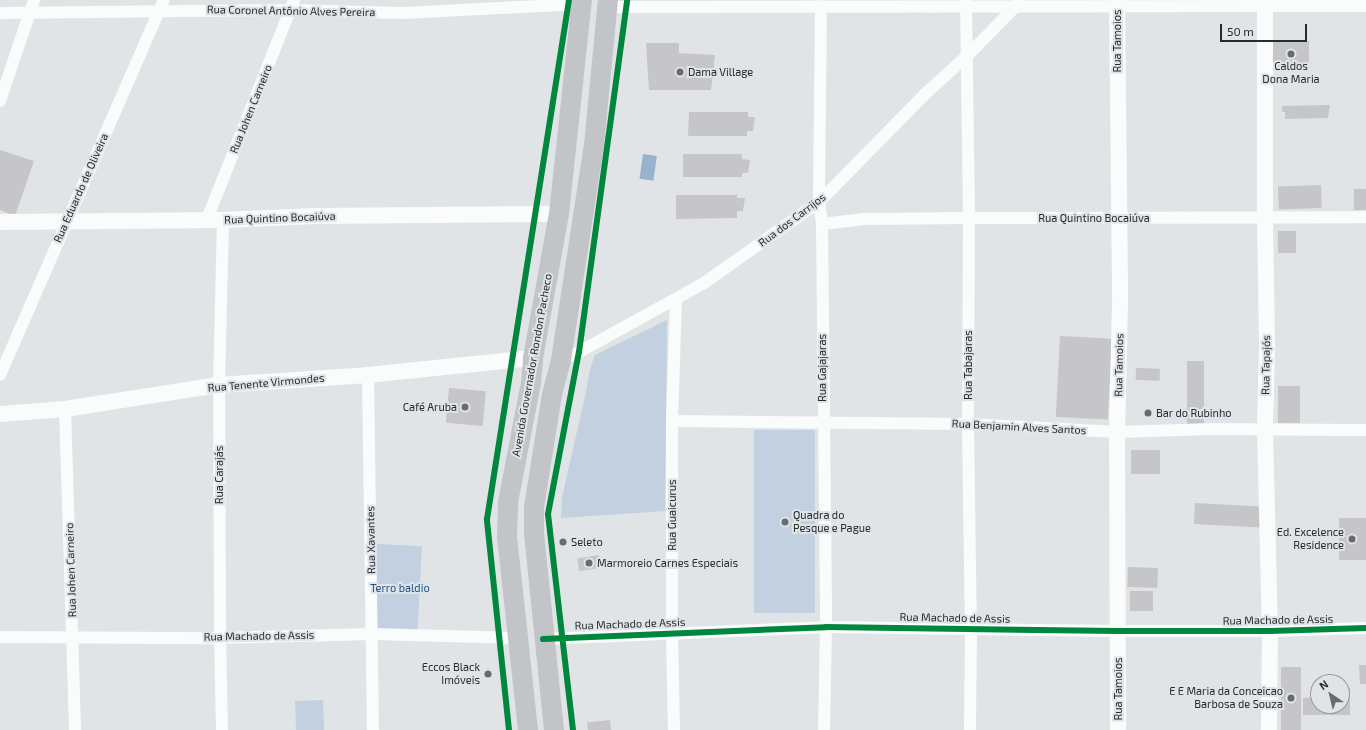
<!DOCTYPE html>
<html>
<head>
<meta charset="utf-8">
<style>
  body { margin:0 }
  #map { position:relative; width:1366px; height:730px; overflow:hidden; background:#e1e4e7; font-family:"Exo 2",sans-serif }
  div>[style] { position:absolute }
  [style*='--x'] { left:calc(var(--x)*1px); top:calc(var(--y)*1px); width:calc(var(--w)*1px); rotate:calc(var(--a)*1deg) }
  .green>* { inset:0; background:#c2d0df; transform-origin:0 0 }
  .water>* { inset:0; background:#9ab3cc; transform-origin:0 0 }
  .building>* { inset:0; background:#c6c5c7; transform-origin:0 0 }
  .minor>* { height:12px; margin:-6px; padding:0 6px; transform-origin:6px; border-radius:6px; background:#fafbfb }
  .tertiary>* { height:16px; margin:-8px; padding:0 8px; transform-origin:8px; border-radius:8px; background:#fafbfb }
  .primary>* { height:20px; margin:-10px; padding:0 10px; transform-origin:10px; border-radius:10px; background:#c2c4c7 }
  .cycleway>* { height:6px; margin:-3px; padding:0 3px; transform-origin:3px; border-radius:3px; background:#00873e }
  .dots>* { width:11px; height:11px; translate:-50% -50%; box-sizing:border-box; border:2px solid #dfe4e9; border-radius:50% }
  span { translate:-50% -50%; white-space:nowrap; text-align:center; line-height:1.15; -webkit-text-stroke:4px #dfe4e9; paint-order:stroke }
  .street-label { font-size:11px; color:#282a2c }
  .poi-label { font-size:11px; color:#282a2c }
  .left { translate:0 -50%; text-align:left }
  .right { translate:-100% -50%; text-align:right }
  .park-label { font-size:11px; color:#1e507e }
  .north { position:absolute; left:1310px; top:674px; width:40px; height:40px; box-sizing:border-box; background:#dfe4e9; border:1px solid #969a9d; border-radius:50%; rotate:325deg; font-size:11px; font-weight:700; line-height:16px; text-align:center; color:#282a2c }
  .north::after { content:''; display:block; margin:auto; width:14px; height:18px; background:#696b6d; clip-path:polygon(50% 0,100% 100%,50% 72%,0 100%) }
  .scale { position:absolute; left:1220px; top:24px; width:87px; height:18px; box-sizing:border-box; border:2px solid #282a2c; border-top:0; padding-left:5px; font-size:12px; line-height:14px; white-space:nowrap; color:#282a2c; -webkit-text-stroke:3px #dfe4e9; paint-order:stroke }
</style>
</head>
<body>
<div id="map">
  <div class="green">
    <i style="clip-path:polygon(667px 320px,665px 511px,561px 518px,562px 497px,586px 392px,590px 369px,595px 355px)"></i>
    <i style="left:815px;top:430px;width:183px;height:61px;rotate:90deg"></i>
    <i style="left:377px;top:544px;width:45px;height:86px;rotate:3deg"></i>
    <i style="left:323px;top:700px;width:30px;height:28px;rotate:88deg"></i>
  </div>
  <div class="water">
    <i style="left:643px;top:154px;width:14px;height:25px;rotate:8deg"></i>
  </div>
  <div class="building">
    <i style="left:1309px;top:41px;width:28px;height:36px;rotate:90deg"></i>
    <i style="clip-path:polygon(646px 43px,679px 43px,679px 53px,715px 55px,711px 90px,649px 90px)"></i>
    <i style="clip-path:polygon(1330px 105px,1328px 118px,1285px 119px,1285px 112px,1282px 112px,1282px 106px)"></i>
    <i style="clip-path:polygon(689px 112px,748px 112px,748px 117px,755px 117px,753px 131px,747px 131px,747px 136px,688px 136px)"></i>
    <i style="clip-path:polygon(0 150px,34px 161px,15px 216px,0 210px)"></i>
    <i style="clip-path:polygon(683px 154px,742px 154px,742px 159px,750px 160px,748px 173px,742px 173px,742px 177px,683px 177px)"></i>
    <i style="left:1321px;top:185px;width:23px;height:43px;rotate:88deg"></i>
    <i style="left:1354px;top:189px;width:12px;height:21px"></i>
    <i style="clip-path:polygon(676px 195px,737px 195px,737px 198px,745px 198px,743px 211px,737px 211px,737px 218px,676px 219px)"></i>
    <i style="left:1278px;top:231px;width:18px;height:22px"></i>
    <i style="left:1060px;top:336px;width:52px;height:81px;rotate:3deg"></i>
    <i style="left:1187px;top:361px;width:17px;height:63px"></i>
    <i style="left:1136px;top:368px;width:24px;height:12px;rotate:2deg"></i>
    <i style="left:1278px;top:386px;width:22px;height:37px"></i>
    <i style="left:449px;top:388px;width:37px;height:35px;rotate:5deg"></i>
    <i style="left:1131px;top:450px;width:29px;height:24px"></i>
    <i style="left:1195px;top:503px;width:66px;height:21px;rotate:3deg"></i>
    <i style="left:1339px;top:518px;width:27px;height:42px"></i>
    <i style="left:599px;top:555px;width:13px;height:22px;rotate:81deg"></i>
    <i style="left:1128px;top:567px;width:30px;height:20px;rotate:2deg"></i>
    <i style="left:1130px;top:591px;width:23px;height:20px"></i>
    <i style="clip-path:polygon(1359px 665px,1366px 665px,1366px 684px,1360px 684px)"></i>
    <i style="left:1281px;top:667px;width:20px;height:63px"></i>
    <i style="clip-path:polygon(1350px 688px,1350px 715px,1303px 715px,1303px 698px,1318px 697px,1318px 706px,1342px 706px,1342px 689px)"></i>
    <i style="left:610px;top:720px;width:10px;height:23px;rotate:84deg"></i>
  </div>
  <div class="minor">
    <i style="--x:966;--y:0;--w:218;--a:89.2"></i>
    <i style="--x:969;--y:218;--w:206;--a:90.3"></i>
    <i style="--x:968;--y:424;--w:204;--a:89.2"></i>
    <i style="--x:971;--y:628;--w:102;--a:90.6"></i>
    <i style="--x:821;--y:6;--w:196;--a:90.6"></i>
    <i style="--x:819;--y:202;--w:22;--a:82"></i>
    <i style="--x:822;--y:224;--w:403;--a:89.4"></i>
    <i style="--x:826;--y:627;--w:103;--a:91.1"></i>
    <i style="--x:607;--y:7;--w:759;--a:-0.08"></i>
    <i style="--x:0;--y:13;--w:290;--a:-0.6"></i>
    <i style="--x:290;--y:10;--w:112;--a:1.5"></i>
    <i style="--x:402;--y:13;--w:180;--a:-2.9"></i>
    <i style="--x:0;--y:101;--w:107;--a:-71.4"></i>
    <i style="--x:207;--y:219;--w:236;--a:-68.3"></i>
    <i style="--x:822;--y:224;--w:43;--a:-6.6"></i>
    <i style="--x:865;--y:219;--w:104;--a:-0.6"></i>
    <i style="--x:969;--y:218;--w:397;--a:-0.1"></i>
    <i style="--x:561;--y:360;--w:20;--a:-24"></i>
    <i style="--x:579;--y:352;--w:143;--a:-28.9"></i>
    <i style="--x:704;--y:283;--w:141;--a:-35.2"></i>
    <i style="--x:819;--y:202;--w:150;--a:-45.5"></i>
    <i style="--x:924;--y:95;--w:59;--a:-42.3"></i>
    <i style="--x:968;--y:55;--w:73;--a:-45.6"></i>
    <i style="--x:0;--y:375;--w:409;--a:-66.4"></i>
    <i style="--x:368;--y:375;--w:355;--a:89.2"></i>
    <i style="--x:65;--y:409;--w:321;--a:88.2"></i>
    <i style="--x:672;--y:421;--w:296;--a:0.6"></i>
    <i style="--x:968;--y:424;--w:149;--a:3.1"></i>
    <i style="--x:1117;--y:432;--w:95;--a:-1.8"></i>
    <i style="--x:1212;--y:429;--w:154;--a:0.4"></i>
    <i style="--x:0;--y:637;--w:220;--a:0.3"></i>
    <i style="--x:220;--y:638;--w:153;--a:-1.5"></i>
    <i style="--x:373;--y:634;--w:145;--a:1.6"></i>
    <i style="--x:543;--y:639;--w:283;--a:-2.4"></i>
    <i style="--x:826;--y:627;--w:292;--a:0.8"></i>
    <i style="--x:1118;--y:631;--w:152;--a:0"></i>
    <i style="--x:1270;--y:631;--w:96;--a:-1.8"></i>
    <i style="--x:222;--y:730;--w:92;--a:-91.2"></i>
    <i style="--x:220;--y:638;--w:253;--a:-90.2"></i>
    <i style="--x:219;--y:385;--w:165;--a:-88.6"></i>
    <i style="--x:674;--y:730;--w:97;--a:-91.2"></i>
    <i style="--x:672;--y:633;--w:212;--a:-90"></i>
    <i style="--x:672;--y:421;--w:121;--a:-88.1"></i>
  </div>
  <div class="tertiary">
    <i style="--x:1117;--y:0;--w:303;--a:89.4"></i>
    <i style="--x:1120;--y:303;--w:129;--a:91.3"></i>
    <i style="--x:1117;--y:432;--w:298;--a:89.8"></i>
    <i style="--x:1265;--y:0;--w:217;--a:90"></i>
    <i style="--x:1265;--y:217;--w:130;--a:89.1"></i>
    <i style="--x:1267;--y:347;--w:82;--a:91.4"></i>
    <i style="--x:1265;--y:429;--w:202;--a:88.6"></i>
    <i style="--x:1270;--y:631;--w:99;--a:90.6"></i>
    <i style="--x:0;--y:222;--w:223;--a:-0.5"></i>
    <i style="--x:223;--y:220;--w:92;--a:-2.5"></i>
    <i style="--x:315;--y:216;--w:244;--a:-0.5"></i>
    <i style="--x:0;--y:414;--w:65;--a:-4.4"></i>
    <i style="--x:65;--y:409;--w:156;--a:-8.9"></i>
    <i style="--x:219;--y:385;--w:149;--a:-3.8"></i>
    <i style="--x:368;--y:375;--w:166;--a:-5.9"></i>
  </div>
  <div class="primary">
    <i style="--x:528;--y:730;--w:195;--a:-96.2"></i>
    <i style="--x:507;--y:536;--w:34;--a:-88"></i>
    <i style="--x:508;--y:502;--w:121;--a:-79.1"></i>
    <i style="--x:531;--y:383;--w:25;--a:-85"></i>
    <i style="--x:533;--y:358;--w:146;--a:-79.8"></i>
    <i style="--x:559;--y:214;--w:215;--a:-83.9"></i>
    <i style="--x:554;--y:730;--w:197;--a:-95.8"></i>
    <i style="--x:534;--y:534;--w:27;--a:-90"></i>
    <i style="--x:534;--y:507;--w:114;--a:-80.9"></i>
    <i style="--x:552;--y:394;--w:35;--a:-75"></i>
    <i style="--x:561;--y:360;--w:218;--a:-81.3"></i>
    <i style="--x:594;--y:145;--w:146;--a:-84.5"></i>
  </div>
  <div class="cycleway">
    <i style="--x:543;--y:639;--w:283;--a:-2.4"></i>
    <i style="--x:826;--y:627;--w:292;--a:0.8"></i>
    <i style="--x:1118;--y:631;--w:152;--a:0"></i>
    <i style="--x:1270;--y:631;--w:96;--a:-1.8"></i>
    <i style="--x:509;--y:730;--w:212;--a:-96"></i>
    <i style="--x:487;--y:519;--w:525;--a:-81.02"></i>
    <i style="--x:573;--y:730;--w:217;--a:-96.6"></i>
    <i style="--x:548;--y:514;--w:165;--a:-79.2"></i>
    <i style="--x:579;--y:352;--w:355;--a:-82.2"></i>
  </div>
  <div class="dots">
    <i style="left:1291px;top:54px;background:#696b6d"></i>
    <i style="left:680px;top:72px;background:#696b6d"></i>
    <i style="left:465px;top:407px;background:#696b6d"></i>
    <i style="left:1148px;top:413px;background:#696b6d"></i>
    <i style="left:785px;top:522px;background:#696b6d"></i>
    <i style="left:1352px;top:539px;background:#696b6d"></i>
    <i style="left:563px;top:542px;background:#696b6d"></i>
    <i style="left:589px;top:563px;background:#696b6d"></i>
    <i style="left:488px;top:674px;background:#696b6d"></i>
    <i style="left:1291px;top:698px;background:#696b6d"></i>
  </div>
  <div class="street-label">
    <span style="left:291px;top:11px;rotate:1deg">Rua Coronel Antônio Alves Pereira</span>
    <span style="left:1117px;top:41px;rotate:-90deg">Rua Tamoios</span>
    <span style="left:251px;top:109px;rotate:-68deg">Rua Johen Carneiro</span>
    <span style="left:81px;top:188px;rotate:-66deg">Rua Eduardo de Oliveira</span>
    <span style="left:280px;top:218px;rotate:-2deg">Rua Quintino Bocaiúva</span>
    <span style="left:1094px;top:218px">Rua Quintino Bocaiúva</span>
    <span style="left:792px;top:220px;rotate:-37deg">Rua dos Carrijos</span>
    <span style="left:532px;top:365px;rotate:-80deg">Avenida Governador Rondon Pacheco</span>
    <span style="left:968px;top:365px;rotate:-90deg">Rua Tabajaras</span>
    <span style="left:1119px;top:365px;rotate:-89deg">Rua Tamoios</span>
    <span style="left:1266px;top:365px;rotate:-89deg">Rua Tapajós</span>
    <span style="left:822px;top:368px;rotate:-90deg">Rua Gajajaras</span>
    <span style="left:266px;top:383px;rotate:-5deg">Rua Tenente Virmondes</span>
    <span style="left:1019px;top:427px;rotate:3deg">Rua Benjamin Alves Santos</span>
    <span style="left:219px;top:475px;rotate:-90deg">Rua Carajás</span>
    <span style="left:672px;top:515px;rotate:-90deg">Rua Guaicurus</span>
    <span style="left:371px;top:540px;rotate:-91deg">Rua Xavantes</span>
    <span style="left:71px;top:570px;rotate:-92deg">Rua Johen Carneiro</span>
    <span style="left:955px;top:618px;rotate:1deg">Rua Machado de Assis</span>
    <span style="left:1278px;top:620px;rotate:-1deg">Rua Machado de Assis</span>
    <span style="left:630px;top:624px;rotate:-2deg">Rua Machado de Assis</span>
    <span style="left:259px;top:636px;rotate:-1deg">Rua Machado de Assis</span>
    <span style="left:1118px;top:689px;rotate:-90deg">Rua Tamoios</span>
  </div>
  <div class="poi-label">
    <span style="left:1291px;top:73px">Caldos<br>Dona Maria</span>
    <span class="left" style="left:688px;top:72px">Dama Village</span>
    <span class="right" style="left:457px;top:407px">Café Aruba</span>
    <span class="left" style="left:1156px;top:413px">Bar do Rubinho</span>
    <span class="left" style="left:793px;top:522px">Quadra do<br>Pesque e Pague</span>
    <span class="right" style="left:1344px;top:539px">Ed. Excelence<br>Residence</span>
    <span class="left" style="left:571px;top:542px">Seleto</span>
    <span class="left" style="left:597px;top:563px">Marmoreio Carnes Especiais</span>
    <span class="right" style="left:480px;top:674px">Eccos Black<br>Imóveis</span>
    <span class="right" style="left:1283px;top:698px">E E Maria da Conceicao<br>Barbosa de Souza</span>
  </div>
  <div class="park-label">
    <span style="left:400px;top:588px">Terro baldio</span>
  </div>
  <div class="north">N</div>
  <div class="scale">50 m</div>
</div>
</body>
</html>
